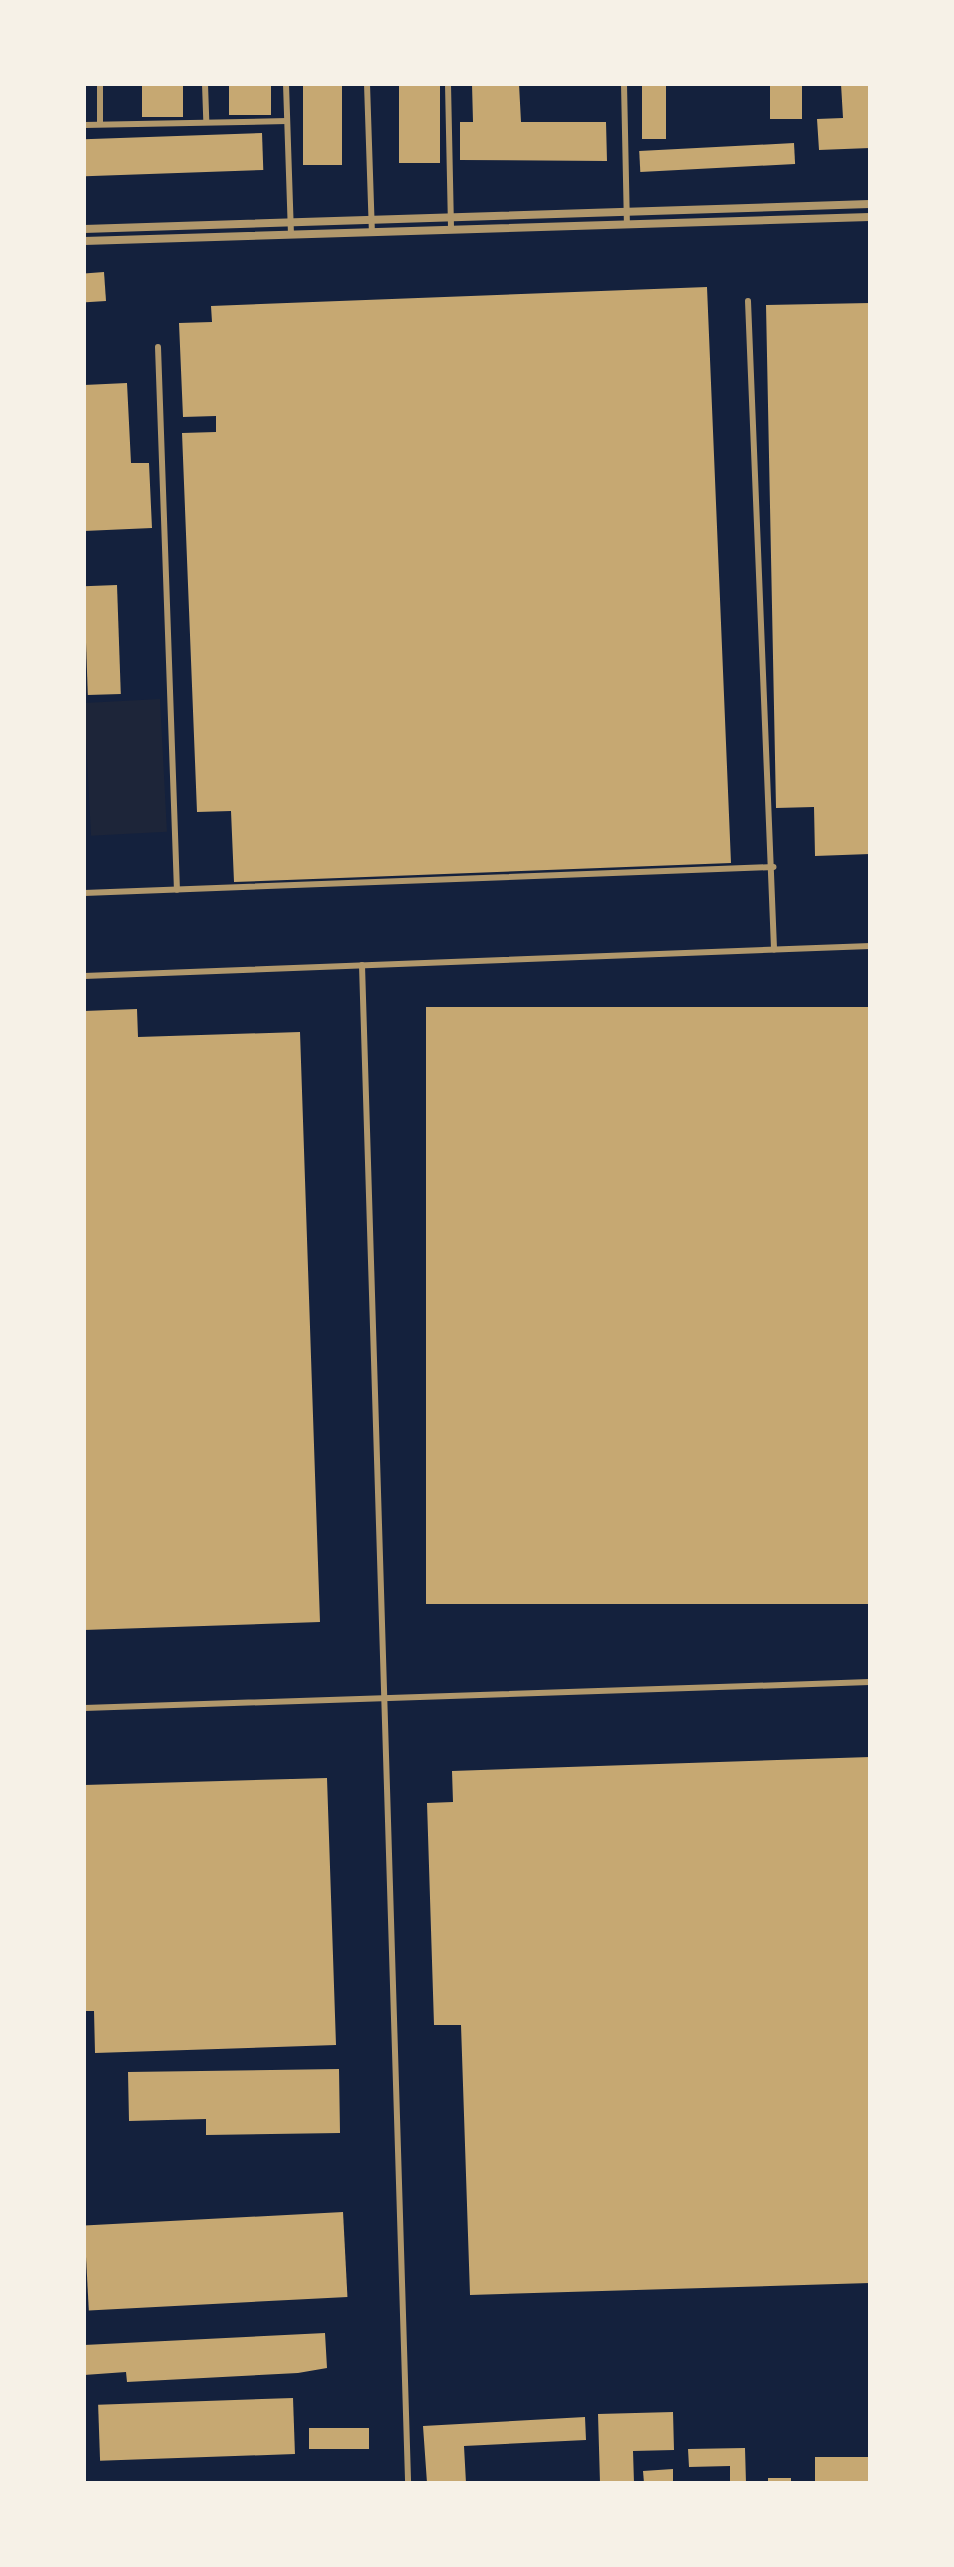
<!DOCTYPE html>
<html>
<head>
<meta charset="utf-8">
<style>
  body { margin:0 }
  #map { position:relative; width:954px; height:2567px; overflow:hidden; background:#14213d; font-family:"Archivo Narrow",sans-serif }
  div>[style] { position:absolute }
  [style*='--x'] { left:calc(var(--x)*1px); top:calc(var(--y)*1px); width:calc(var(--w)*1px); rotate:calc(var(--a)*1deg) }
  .green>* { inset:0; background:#1d2539; transform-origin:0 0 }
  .building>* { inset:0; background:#c6a872; transform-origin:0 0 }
  .service>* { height:6px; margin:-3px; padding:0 3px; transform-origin:3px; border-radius:3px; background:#b1986c }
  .minor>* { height:8px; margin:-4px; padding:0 4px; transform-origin:4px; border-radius:4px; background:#b1986c }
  span { translate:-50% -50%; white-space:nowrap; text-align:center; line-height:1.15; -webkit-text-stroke:6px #f6f1e7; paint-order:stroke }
  .frame { position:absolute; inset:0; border:86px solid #f6f1e7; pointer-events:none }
</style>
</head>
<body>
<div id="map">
  <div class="green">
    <i style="left:160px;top:699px;width:133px;height:76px;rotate:87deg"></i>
  </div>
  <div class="building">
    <i style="left:142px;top:84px;width:41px;height:33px"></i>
    <i style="left:229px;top:84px;width:42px;height:31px"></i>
    <i style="left:303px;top:84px;width:39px;height:81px"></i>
    <i style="left:399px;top:84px;width:41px;height:79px"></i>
    <i style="clip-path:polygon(472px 84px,519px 84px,521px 122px,606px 122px,607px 161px,460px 160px,460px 122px,473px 122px)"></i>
    <i style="left:642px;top:84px;width:24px;height:55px"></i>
    <i style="left:770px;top:84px;width:32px;height:35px"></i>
    <i style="clip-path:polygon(841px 84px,870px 84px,870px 148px,819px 150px,817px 119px,843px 118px)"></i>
    <i style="left:262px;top:133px;width:37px;height:178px;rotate:88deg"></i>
    <i style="left:794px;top:143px;width:21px;height:155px;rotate:87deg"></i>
    <i style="left:104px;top:272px;width:29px;height:20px;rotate:86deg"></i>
    <i style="clip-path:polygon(707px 287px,731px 863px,234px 882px,231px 811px,197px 812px,182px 433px,216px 432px,216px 416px,183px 417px,179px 323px,212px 322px,211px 306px)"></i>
    <i style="clip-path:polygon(870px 303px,870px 854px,815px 856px,814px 807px,776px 808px,766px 305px)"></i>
    <i style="clip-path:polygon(127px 383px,131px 463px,149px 463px,152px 528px,84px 531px,84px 385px)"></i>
    <i style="left:117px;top:585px;width:109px;height:33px;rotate:88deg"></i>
    <i style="left:870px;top:1007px;width:597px;height:444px;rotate:90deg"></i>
    <i style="clip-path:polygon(137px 1009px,138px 1037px,300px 1032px,320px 1622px,84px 1630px,84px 1011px)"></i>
    <i style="clip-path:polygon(870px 1757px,870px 2283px,470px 2295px,461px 2025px,434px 2025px,427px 1803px,453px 1802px,452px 1771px)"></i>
    <i style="clip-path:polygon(327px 1778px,336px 2045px,95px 2053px,94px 2011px,84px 2011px,84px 1785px)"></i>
    <i style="clip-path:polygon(339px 2069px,340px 2133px,206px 2135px,206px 2119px,129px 2121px,128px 2072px)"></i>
    <i style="left:343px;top:2212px;width:85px;height:259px;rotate:87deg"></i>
    <i style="clip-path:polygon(325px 2333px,327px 2368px,298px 2373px,127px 2382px,126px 2372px,84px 2375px,84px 2345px)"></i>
    <i style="left:293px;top:2398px;width:56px;height:195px;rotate:88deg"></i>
    <i style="clip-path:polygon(673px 2412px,674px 2450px,633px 2451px,634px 2483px,600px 2483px,598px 2414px)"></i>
    <i style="clip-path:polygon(585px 2417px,586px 2440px,464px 2446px,466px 2483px,427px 2483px,423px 2426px)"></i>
    <i style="left:369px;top:2428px;width:21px;height:60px;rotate:90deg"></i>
    <i style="clip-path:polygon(745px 2448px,746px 2483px,730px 2483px,730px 2466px,689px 2467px,688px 2449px)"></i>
    <i style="left:870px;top:2457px;width:26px;height:55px;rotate:90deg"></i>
    <i style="clip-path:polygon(673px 2469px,673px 2483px,644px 2483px,643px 2471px)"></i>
    <i style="left:768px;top:2478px;width:23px;height:5px"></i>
  </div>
  <div class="service">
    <i style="--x:100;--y:84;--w:40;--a:90"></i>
    <i style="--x:205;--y:84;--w:38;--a:88"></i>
    <i style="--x:286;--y:84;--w:151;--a:88.1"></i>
    <i style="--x:367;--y:84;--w:148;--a:88.1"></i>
    <i style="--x:448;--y:84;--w:146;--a:88.8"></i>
    <i style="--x:624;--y:84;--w:140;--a:88.8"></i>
    <i style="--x:84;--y:125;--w:203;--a:-1.1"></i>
    <i style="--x:748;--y:301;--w:649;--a:87.7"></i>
    <i style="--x:158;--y:347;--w:543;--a:88"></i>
    <i style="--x:84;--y:893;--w:690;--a:-2.16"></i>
    <i style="--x:362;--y:965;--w:1519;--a:88.26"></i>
    <i style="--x:84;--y:976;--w:787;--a:-2.19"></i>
    <i style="--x:84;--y:1708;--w:786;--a:-1.89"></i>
  </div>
  <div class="minor">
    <i style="--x:84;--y:229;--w:786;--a:-1.82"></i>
    <i style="--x:84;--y:241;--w:786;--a:-1.75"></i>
  </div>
  <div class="frame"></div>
</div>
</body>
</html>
